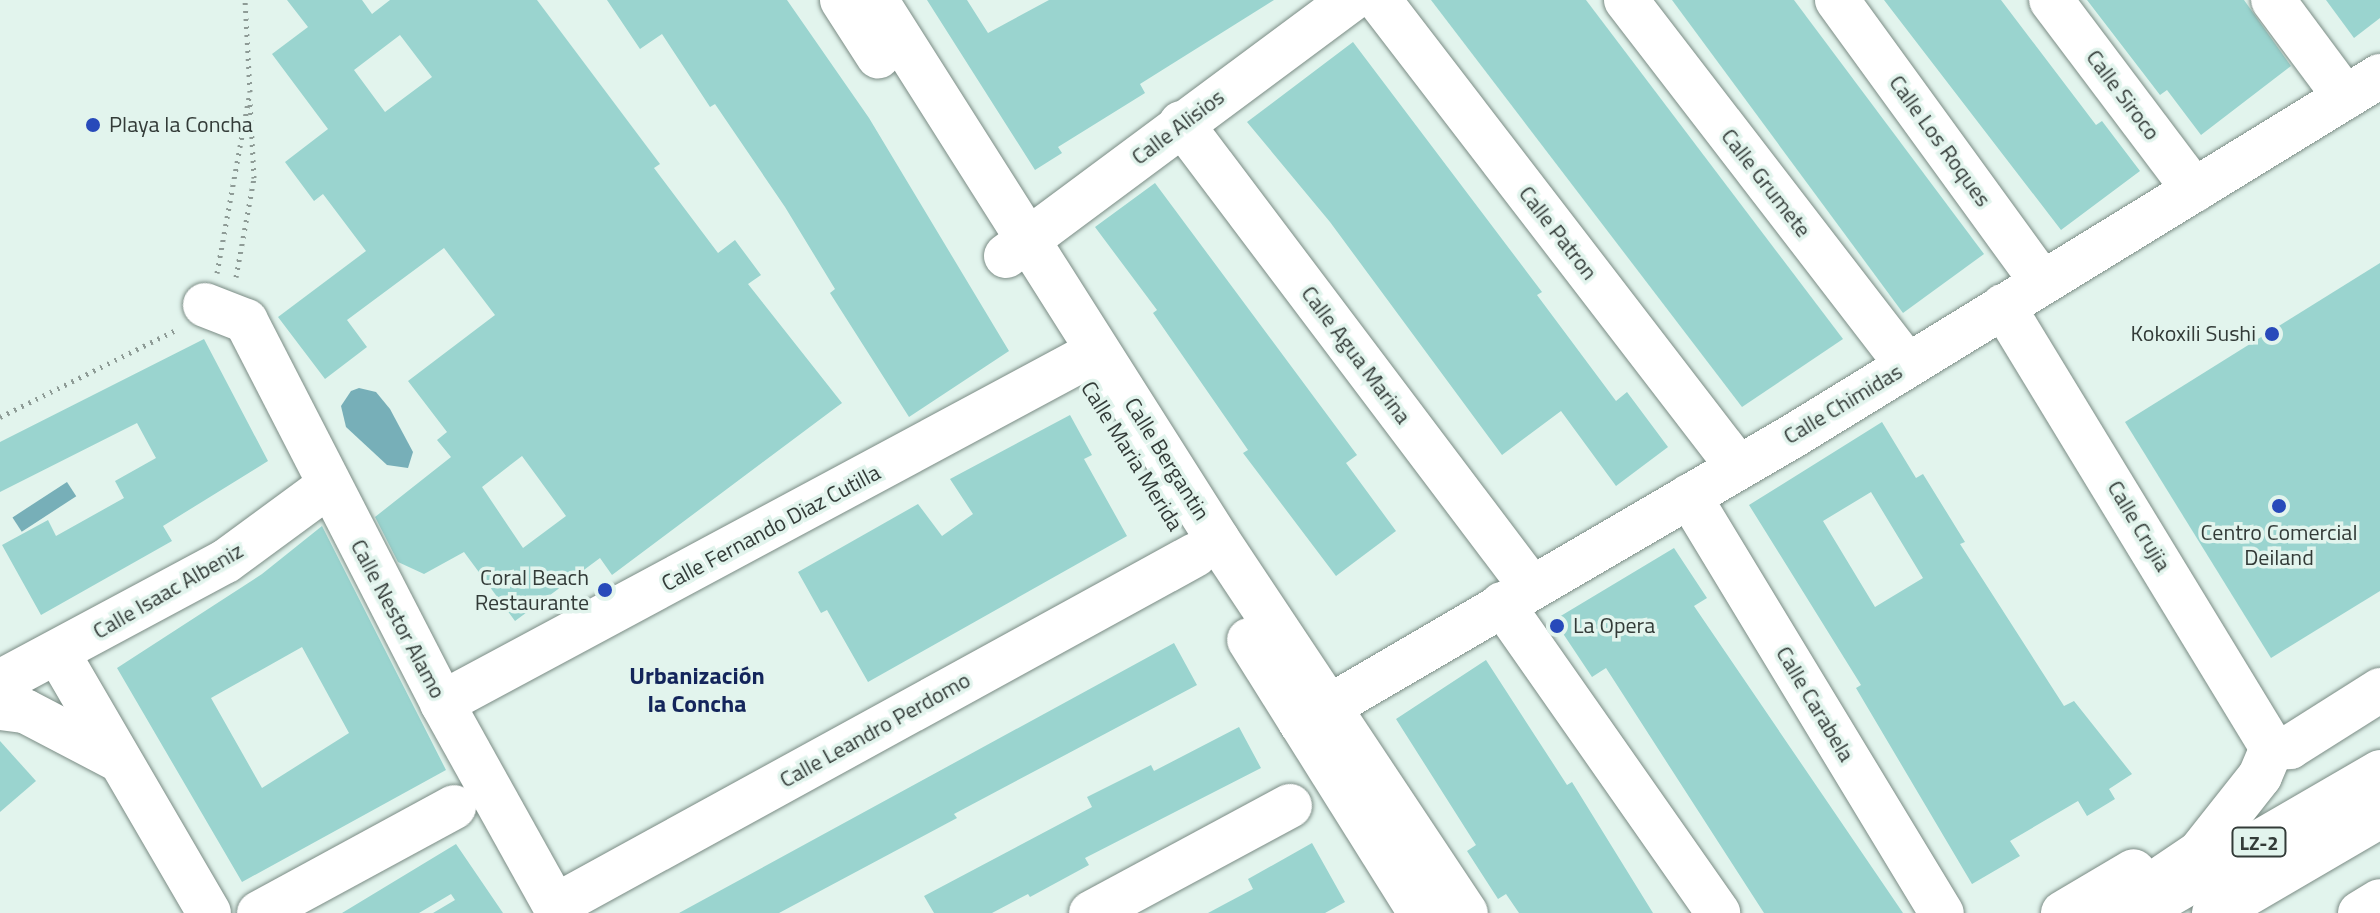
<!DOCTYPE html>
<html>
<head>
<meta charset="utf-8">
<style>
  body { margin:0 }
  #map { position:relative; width:2380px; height:913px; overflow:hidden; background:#e2f4ed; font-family:"Titillium Web",sans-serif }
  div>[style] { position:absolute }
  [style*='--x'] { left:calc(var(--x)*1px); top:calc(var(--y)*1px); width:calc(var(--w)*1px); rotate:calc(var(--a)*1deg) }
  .water>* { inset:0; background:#77afb8; transform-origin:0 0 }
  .building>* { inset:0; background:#9ad4cf }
  .path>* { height:5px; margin-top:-2.5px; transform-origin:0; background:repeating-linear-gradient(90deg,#8e9b96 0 2px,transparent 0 8px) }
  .roads { filter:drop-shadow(0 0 2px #7b8c85) drop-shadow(0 0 2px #7b8c85) }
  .minor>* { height:44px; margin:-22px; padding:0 22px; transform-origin:22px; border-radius:22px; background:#fff }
  .highway>* { height:44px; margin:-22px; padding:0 22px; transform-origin:22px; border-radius:22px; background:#fff }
  .dots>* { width:22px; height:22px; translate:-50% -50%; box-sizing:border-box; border:4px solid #e2f4ed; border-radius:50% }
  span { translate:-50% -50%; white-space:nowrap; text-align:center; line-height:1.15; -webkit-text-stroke:7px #e2f4ed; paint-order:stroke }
  .shield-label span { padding:2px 6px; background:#e2f4ed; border:2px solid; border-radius:6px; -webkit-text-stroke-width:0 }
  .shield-label { font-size:20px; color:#333b38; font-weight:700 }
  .street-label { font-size:22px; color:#333b38 }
  .poi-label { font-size:22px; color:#333b38 }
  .left { translate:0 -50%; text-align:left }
  .right { translate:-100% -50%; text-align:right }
  .neighbourhood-label { font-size:24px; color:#13255b; font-weight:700 }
</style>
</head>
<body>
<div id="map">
  <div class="water">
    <i style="clip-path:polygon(359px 388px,376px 392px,390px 409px,413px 452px,408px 468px,387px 465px,346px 427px,341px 406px,351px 391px)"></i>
    <i style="left:67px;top:482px;width:17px;height:65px;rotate:57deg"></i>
  </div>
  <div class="building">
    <i style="clip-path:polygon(evenodd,287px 0,362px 0,372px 14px,390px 0,537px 0,660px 164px,654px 168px,718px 253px,735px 240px,761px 275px,748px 284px,842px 403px,612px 575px,600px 558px,515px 621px,464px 552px,424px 574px,398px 562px,375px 517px,451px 457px,437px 440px,447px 432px,408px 381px,495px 315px,444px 248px,347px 320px,367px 347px,325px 379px,278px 317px,366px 251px,323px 194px,314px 201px,285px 162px,328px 129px,272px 54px,308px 27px,287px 0,400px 35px,432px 77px,385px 112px,354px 70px,400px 35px,287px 0,522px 456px,566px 516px,523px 548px,482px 487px,522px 456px)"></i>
    <i style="clip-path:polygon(607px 0,787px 0,869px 118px,1009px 351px,909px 417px,830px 293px,835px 289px,785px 207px,715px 104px,710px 107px,662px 34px,640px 49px)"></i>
    <i style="clip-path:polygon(927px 0,967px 0,988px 33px,1049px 0,1274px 0,1140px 84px,1145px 93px,1058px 147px,1062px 153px,1035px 170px)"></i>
    <i style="clip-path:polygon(1431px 0,1586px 0,1843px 339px,1742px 407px)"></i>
    <i style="clip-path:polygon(1672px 0,1794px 0,1984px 254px,1903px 313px)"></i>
    <i style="clip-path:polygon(1884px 0,2001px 0,2096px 125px,2102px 121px,2140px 171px,2061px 230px)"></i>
    <i style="clip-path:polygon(2087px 0,2244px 0,2291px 66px,2201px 135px,2167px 90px,2160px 95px)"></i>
    <i style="clip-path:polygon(2326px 0,2380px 0,2380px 18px,2354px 38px)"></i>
    <i style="clip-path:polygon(1353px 42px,1542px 292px,1537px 295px,1616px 401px,1627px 392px,1668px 447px,1616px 486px,1561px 411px,1502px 455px,1330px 222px,1247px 122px)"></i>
    <i style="clip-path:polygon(1155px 183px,1357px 455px,1346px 463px,1396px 531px,1336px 576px,1243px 453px,1248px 450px,1153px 313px,1157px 310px,1095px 227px)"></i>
    <i style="clip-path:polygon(2380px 263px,2380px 591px,2271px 658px,2125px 422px)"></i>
    <i style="clip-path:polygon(204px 339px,268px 461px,163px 526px,172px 541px,41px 615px,2px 545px,48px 520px,56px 536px,124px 498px,115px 481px,156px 458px,137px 423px,0 492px,0 442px)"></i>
    <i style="clip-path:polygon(1070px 415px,1092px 455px,1084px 459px,1127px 536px,868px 682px,827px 610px,821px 613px,798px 572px,918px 504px,942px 536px,973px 514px,950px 479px)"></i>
    <i style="clip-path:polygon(evenodd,1882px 422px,1916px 478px,1923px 474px,1965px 542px,1960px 544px,2064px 706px,2074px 701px,2132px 774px,2109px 789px,2115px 799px,2087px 816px,2078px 801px,2010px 841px,2020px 856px,1972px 884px,1856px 688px,1861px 685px,1749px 505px,1882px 422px,1871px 492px,1923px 578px,1875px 607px,1823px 521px,1871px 492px)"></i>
    <i style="clip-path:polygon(evenodd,322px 526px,446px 770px,242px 882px,117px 668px,262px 574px,322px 526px,302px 647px,349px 733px,262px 788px,211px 698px,302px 647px)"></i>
    <i style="clip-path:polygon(1674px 548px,1707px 598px,1694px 606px,1903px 913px,1764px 913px,1606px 668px,1592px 677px,1554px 620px)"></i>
    <i style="clip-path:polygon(1174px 643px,1197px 685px,954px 814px,957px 818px,779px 913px,679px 913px)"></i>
    <i style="clip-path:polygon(1486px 660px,1567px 785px,1572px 782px,1653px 913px,1519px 913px,1506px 894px,1498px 899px,1467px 851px,1476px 845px,1396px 719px)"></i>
    <i style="clip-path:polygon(1239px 727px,1261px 768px,1085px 858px,1089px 865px,1030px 897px,1028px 894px,992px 913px,934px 913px,924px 896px,1092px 807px,1087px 797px,1151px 765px,1154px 771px)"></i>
    <i style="clip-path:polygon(0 741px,36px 781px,0 812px)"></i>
    <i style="clip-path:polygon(1312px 843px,1345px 902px,1325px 913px,1208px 913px,1253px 889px,1248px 879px)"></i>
    <i style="clip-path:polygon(456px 844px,503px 913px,433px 913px,455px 900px,451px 894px,419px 913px,342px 913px)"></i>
  </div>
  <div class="path">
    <i style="--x:217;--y:273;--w:184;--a:-79.7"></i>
    <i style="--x:250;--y:92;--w:92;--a:-93.1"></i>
    <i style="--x:236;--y:277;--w:101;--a:-79.7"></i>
    <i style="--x:254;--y:178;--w:77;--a:-93"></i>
    <i style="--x:0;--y:417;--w:199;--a:-26.3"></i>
  </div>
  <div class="roads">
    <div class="minor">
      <i style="--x:842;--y:0;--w:67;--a:57.3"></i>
      <i style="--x:876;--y:0;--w:639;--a:57.65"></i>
      <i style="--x:1218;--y:540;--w:448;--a:56.4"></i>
      <i style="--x:1379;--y:0;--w:589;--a:52.45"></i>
      <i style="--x:1626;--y:0;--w:461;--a:52.4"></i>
      <i style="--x:1837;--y:0;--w:349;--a:54"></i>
      <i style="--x:2051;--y:0;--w:238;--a:53"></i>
      <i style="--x:2273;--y:0;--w:121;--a:53.4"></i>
      <i style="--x:1181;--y:123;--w:581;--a:52.97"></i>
      <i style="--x:1006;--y:256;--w:430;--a:-36.6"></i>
      <i style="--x:205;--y:305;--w:44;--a:21.3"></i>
      <i style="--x:246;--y:321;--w:429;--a:62.8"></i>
      <i style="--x:442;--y:703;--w:240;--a:60.9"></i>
      <i style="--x:2003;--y:306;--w:517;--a:58.68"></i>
      <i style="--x:1689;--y:496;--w:488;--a:58.8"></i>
      <i style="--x:1502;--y:604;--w:377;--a:55"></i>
      <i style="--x:1249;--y:640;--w:322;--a:57.9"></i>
      <i style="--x:59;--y:655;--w:298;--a:59.8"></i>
      <i style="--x:0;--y:682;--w:256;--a:-28.2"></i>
      <i style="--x:226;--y:561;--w:127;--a:-36.3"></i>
      <i style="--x:442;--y:703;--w:744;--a:-28.22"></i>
      <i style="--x:0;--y:708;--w:25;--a:7"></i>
      <i style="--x:25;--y:711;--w:104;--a:27.6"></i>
      <i style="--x:1301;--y:723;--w:570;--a:-30.26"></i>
      <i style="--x:1793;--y:436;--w:689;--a:-31.52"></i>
      <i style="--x:2272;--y:748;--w:18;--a:-3"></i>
      <i style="--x:2290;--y:747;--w:107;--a:-32.3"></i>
      <i style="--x:555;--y:906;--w:730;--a:-28.74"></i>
      <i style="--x:259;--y:913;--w:222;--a:-28.5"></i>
      <i style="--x:1091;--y:913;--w:226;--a:-28.3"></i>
      <i style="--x:2063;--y:913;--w:82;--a:-30.6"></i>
      <i style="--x:2110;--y:913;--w:109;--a:-34.1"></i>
      <i style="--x:2200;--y:852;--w:97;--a:-51.7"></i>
      <i style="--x:2260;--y:776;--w:30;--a:-67"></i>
    </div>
    <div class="highway">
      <i style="--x:2137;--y:913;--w:281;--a:-30.1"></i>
      <i style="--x:2214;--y:913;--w:192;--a:-30.3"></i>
      <i style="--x:2360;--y:913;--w:23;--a:-31"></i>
    </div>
  </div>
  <div class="dots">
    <i style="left:93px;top:125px;background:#284aba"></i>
    <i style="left:2272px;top:334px;background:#284aba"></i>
    <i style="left:2279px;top:506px;background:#284aba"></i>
    <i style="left:605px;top:590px;background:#284aba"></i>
    <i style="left:1557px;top:626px;background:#284aba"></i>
  </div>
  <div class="shield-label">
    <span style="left:2259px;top:842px">LZ-2</span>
  </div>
  <div class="street-label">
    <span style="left:2123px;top:95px;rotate:53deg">Calle Siroco</span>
    <span style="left:1178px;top:127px;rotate:-37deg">Calle Alisios</span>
    <span style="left:1940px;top:141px;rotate:54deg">Calle Los Roques</span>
    <span style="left:1766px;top:183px;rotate:52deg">Calle Grumete</span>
    <span style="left:1558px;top:233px;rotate:52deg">Calle Patron</span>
    <span style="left:1356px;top:355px;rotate:53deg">Calle Agua Marina</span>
    <span style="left:1843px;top:404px;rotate:-31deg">Calle Chimidas</span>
    <span style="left:1132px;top:456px;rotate:58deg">Calle Maria Merida</span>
    <span style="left:1167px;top:459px;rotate:58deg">Calle Bergantin</span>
    <span style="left:2139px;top:526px;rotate:59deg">Calle Crujia</span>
    <span style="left:771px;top:528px;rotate:-28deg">Calle Fernando Diaz Cutilla</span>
    <span style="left:168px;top:591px;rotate:-30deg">Calle Isaac Albeniz</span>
    <span style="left:398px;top:619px;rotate:62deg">Calle Nestor Alamo</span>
    <span style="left:1815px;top:704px;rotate:59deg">Calle Carabela</span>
    <span style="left:875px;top:730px;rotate:-29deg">Calle Leandro Perdomo</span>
  </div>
  <div class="poi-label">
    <span class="left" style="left:109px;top:125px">Playa la Concha</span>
    <span class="right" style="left:2256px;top:334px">Kokoxili Sushi</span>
    <span style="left:2279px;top:545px">Centro Comercial<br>Deiland</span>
    <span class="right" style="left:589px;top:590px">Coral Beach<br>Restaurante</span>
    <span class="left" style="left:1573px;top:626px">La Opera</span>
  </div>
  <div class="neighbourhood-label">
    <span style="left:697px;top:690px">Urbanización<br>la Concha</span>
  </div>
</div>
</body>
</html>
